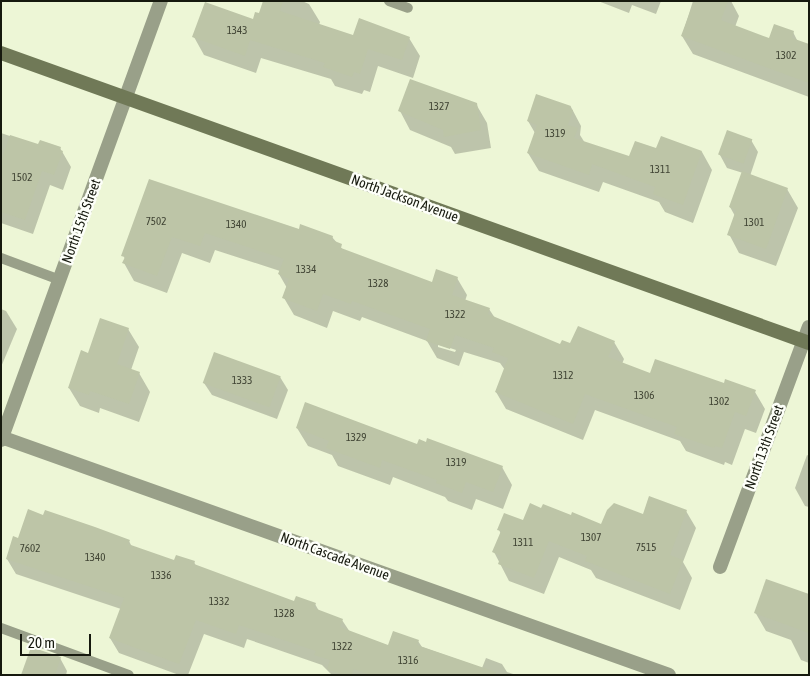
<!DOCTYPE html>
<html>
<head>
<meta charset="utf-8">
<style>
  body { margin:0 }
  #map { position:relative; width:810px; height:676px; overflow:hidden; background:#edf6d6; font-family:"Asap Condensed",sans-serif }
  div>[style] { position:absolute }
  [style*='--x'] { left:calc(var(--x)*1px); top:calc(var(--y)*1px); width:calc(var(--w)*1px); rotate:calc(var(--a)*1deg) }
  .shadow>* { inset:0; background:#0003 }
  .building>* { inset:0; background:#bdc5a7; transform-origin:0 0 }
  .service>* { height:10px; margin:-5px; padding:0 5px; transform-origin:5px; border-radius:5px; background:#99a089 }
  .minor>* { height:14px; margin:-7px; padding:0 7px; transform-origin:7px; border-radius:7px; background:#99a089 }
  .secondary>* { height:14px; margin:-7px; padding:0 7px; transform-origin:7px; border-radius:7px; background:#707957 }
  span { translate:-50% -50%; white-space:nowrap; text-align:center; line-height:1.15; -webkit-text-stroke:5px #fdfff9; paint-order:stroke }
  .number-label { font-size:11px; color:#404434 }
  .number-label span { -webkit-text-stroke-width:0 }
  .street-label { font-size:14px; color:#16190e }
  .frame { position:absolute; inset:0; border:2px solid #16190e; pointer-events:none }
  .scale { position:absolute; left:20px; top:634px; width:71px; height:22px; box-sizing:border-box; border:2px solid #16190e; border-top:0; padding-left:6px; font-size:15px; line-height:18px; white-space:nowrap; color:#16190e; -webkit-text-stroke:4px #fdfff9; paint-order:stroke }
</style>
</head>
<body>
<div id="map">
  <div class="shadow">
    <i style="clip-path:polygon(264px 1px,302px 1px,309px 4px,320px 22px,319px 25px,354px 37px,409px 38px,420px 56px,413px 78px,378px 66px,370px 92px,364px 90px,362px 94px,335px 86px,331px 79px,261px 58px,256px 73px,204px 55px,194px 37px,254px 20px,259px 15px)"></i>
    <i style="clip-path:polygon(598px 1px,661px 1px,656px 14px,632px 5px,629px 13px)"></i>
    <i style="clip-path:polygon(693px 1px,731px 1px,739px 16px,735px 27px,770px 40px,793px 32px,798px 42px,809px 45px,809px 97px,693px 54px,682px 36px)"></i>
    <i style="clip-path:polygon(537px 96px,571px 107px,581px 126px,580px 135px,585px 143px,630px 158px,702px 152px,712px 170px,693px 223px,665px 212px,659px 202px,603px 182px,599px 192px,539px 171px,528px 153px,535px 133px,528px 121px)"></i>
    <i style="clip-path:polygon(476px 104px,487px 123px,491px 148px,455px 154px,451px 147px,410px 130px,400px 111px)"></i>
    <i style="clip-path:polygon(1px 133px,39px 146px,60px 148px,71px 167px,63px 190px,50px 185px,33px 234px,1px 223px)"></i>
    <i style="clip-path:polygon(751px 140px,758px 152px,750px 176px,787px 189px,798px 208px,776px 266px,739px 253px,729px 234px,735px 216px,730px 207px,743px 173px,727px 168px,720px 155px)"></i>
    <i style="clip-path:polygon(evenodd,150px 181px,299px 231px,332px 237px,344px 251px,432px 284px,457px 278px,467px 295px,465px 301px,489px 309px,495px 318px,561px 346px,614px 342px,624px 359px,622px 364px,651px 374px,755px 392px,765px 409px,756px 433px,745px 429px,732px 465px,725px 462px,724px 465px,686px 451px,680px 441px,595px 410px,583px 440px,506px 409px,496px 392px,505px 370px,500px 363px,464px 352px,459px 366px,437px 358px,427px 341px,362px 317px,360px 321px,333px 311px,327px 328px,294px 315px,284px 298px,287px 288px,279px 274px,280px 271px,215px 250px,210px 263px,182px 253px,167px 293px,134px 281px,124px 263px,125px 259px,123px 255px,150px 181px,438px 344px,456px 350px,455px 352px,438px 347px,438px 344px)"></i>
    <i style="clip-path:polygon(1px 309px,6px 311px,17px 329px,1px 367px)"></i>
    <i style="clip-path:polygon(128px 329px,139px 347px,131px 370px,139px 373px,150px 392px,139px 422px,100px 408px,99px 413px,80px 406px,69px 388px)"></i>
    <i style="clip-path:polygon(280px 377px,288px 390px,277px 419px,212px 395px,204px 383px)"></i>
    <i style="clip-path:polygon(297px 428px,418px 445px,502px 467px,512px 485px,503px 509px,476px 499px,472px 510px,448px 501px,445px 497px,393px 477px,390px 485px,338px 466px,332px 455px,308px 446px)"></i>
    <i style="clip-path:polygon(807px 455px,809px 456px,809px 507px,805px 506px,795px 488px)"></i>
    <i style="clip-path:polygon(542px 509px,602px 525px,643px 516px,686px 511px,696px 528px,683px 562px,692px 578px,680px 610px,596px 578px,591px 570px,559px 557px,544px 594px,509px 581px,494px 552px,501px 534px,499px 530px,524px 522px)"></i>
    <i style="clip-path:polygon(129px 541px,132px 547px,175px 562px,194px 562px,196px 566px,295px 603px,315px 604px,319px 611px,342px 620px,350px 632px,389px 646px,418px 641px,422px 647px,482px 668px,486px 658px,502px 664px,507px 672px,516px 675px,332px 675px,322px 665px,247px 639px,244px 648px,204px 634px,188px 675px,179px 675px,119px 653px,110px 638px,121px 609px,16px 574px,7px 559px)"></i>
    <i style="clip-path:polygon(809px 595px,809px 663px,801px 660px,791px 640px,766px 631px,755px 612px)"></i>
    <i style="clip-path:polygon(60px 658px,67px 671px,66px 675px,23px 675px)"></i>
  </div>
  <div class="building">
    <i style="clip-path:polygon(263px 1px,283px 1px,280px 11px,353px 35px,359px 18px,410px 37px,402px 60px,368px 49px,360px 74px,354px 72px,352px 77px,323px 67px,325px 63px,250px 40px,245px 56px,192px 37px,205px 2px,253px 19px,255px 12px,259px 13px)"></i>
    <i style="clip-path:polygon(694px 1px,728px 1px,721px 20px,769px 38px,774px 24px,794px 31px,792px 38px,809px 44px,809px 83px,681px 36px)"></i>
    <i style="clip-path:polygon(410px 79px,477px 103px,481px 130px,444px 137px,443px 130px,398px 111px)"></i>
    <i style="clip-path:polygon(536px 94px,571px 106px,570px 109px,573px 110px,568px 125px,578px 128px,574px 138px,629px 156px,635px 141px,656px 148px,661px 136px,702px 151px,683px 205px,653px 194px,655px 187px,592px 164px,589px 175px,527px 153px,537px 125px,527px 121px)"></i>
    <i style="left:727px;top:130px;width:27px;height:26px;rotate:20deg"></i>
    <i style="clip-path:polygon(10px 135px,38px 144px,40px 140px,61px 147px,60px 150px,63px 151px,54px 175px,42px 171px,25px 220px,1px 212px,1px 161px)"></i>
    <i style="clip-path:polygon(742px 171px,788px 188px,766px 249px,727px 235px,736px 210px,729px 207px)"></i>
    <i style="clip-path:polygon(149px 179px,299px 229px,300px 224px,333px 236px,332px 240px,342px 244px,341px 248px,432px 282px,436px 269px,458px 277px,452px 295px,490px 308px,488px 314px,560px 344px,562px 340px,570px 343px,578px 326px,615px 341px,608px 357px,650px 373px,655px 359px,724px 383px,725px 379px,756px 390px,746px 416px,735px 412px,722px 448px,715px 446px,714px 448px,674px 434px,677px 427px,585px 394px,573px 424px,495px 392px,508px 358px,492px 352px,494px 348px,455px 335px,450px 349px,426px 341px,430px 329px,352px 301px,351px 304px,323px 294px,317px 311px,282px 298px,289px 279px,278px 274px,284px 259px,205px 233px,200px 246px,172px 237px,157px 276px,122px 263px,125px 257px,121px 256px)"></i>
    <i style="clip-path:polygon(100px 318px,129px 328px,117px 364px,140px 372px,129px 404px,90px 391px,89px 395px,68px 388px,81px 350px,88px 353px)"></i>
    <i style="left:214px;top:352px;width:71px;height:33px;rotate:20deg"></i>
    <i style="clip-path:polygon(305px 402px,417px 444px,419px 439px,426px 442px,427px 438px,503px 466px,493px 492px,466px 482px,462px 493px,436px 483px,437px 480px,382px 460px,380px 468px,326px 448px,329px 441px,296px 428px)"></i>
    <i style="clip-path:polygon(649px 496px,687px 510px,670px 555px,683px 560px,670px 594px,585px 561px,587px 556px,549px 541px,534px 578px,498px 564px,501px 556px,492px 552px,501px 531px,497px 530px,504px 513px,523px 520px,530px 503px,541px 508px,543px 504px,571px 515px,572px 512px,601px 524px,607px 510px,614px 503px,643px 514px)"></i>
    <i style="clip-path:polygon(28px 509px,43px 515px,45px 510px,95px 527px,130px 540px,128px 544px,174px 560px,176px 555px,195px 561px,194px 564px,294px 601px,296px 596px,316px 603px,314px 608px,343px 619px,340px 627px,388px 645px,393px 631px,419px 640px,417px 645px,496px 672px,495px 675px,370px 675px,354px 669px,351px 675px,344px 675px,327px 669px,330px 660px,314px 655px,316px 651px,239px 625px,236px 634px,196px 620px,179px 664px,109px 638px,124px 598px,6px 559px,13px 536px,18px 538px)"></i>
    <i style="clip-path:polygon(766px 579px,809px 594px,809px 633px,754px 613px)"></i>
    <i style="clip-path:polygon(31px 647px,61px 657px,55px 675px,21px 675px)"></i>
  </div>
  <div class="service">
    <i style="--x:389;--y:1;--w:20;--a:20"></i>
    <i style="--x:1;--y:258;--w:63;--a:20.4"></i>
    <i style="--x:1;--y:628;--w:136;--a:20.2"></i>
  </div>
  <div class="minor">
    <i style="--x:1;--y:437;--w:709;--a:19.61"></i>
    <i style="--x:1;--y:440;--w:467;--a:-70"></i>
    <i style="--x:720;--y:567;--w:256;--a:-69.7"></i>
  </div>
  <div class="secondary">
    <i style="--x:1;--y:53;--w:858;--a:19.74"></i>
  </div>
  <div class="number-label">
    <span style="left:237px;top:30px">1343</span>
    <span style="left:786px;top:55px">1302</span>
    <span style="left:439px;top:106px">1327</span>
    <span style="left:555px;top:133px">1319</span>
    <span style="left:660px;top:169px">1311</span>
    <span style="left:22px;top:177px">1502</span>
    <span style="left:156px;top:221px">7502</span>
    <span style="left:754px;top:222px">1301</span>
    <span style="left:236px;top:224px">1340</span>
    <span style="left:306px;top:269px">1334</span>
    <span style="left:378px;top:283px">1328</span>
    <span style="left:455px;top:314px">1322</span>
    <span style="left:563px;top:375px">1312</span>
    <span style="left:242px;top:380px">1333</span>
    <span style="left:644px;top:395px">1306</span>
    <span style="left:719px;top:401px">1302</span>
    <span style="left:356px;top:437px">1329</span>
    <span style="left:456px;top:462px">1319</span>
    <span style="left:591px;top:537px">1307</span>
    <span style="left:523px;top:542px">1311</span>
    <span style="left:646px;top:547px">7515</span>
    <span style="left:30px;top:548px">7602</span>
    <span style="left:95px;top:557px">1340</span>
    <span style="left:161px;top:575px">1336</span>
    <span style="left:219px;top:601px">1332</span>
    <span style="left:284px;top:613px">1328</span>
    <span style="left:342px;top:646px">1322</span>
    <span style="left:408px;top:660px">1316</span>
  </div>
  <div class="street-label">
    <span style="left:405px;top:198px;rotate:20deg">North Jackson Avenue</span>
    <span style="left:81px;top:221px;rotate:-70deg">North 15th Street</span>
    <span style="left:764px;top:447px;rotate:-70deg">North 13th Street</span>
    <span style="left:335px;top:556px;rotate:20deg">North Cascade Avenue</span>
  </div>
  <div class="frame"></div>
  <div class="scale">20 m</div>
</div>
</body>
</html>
